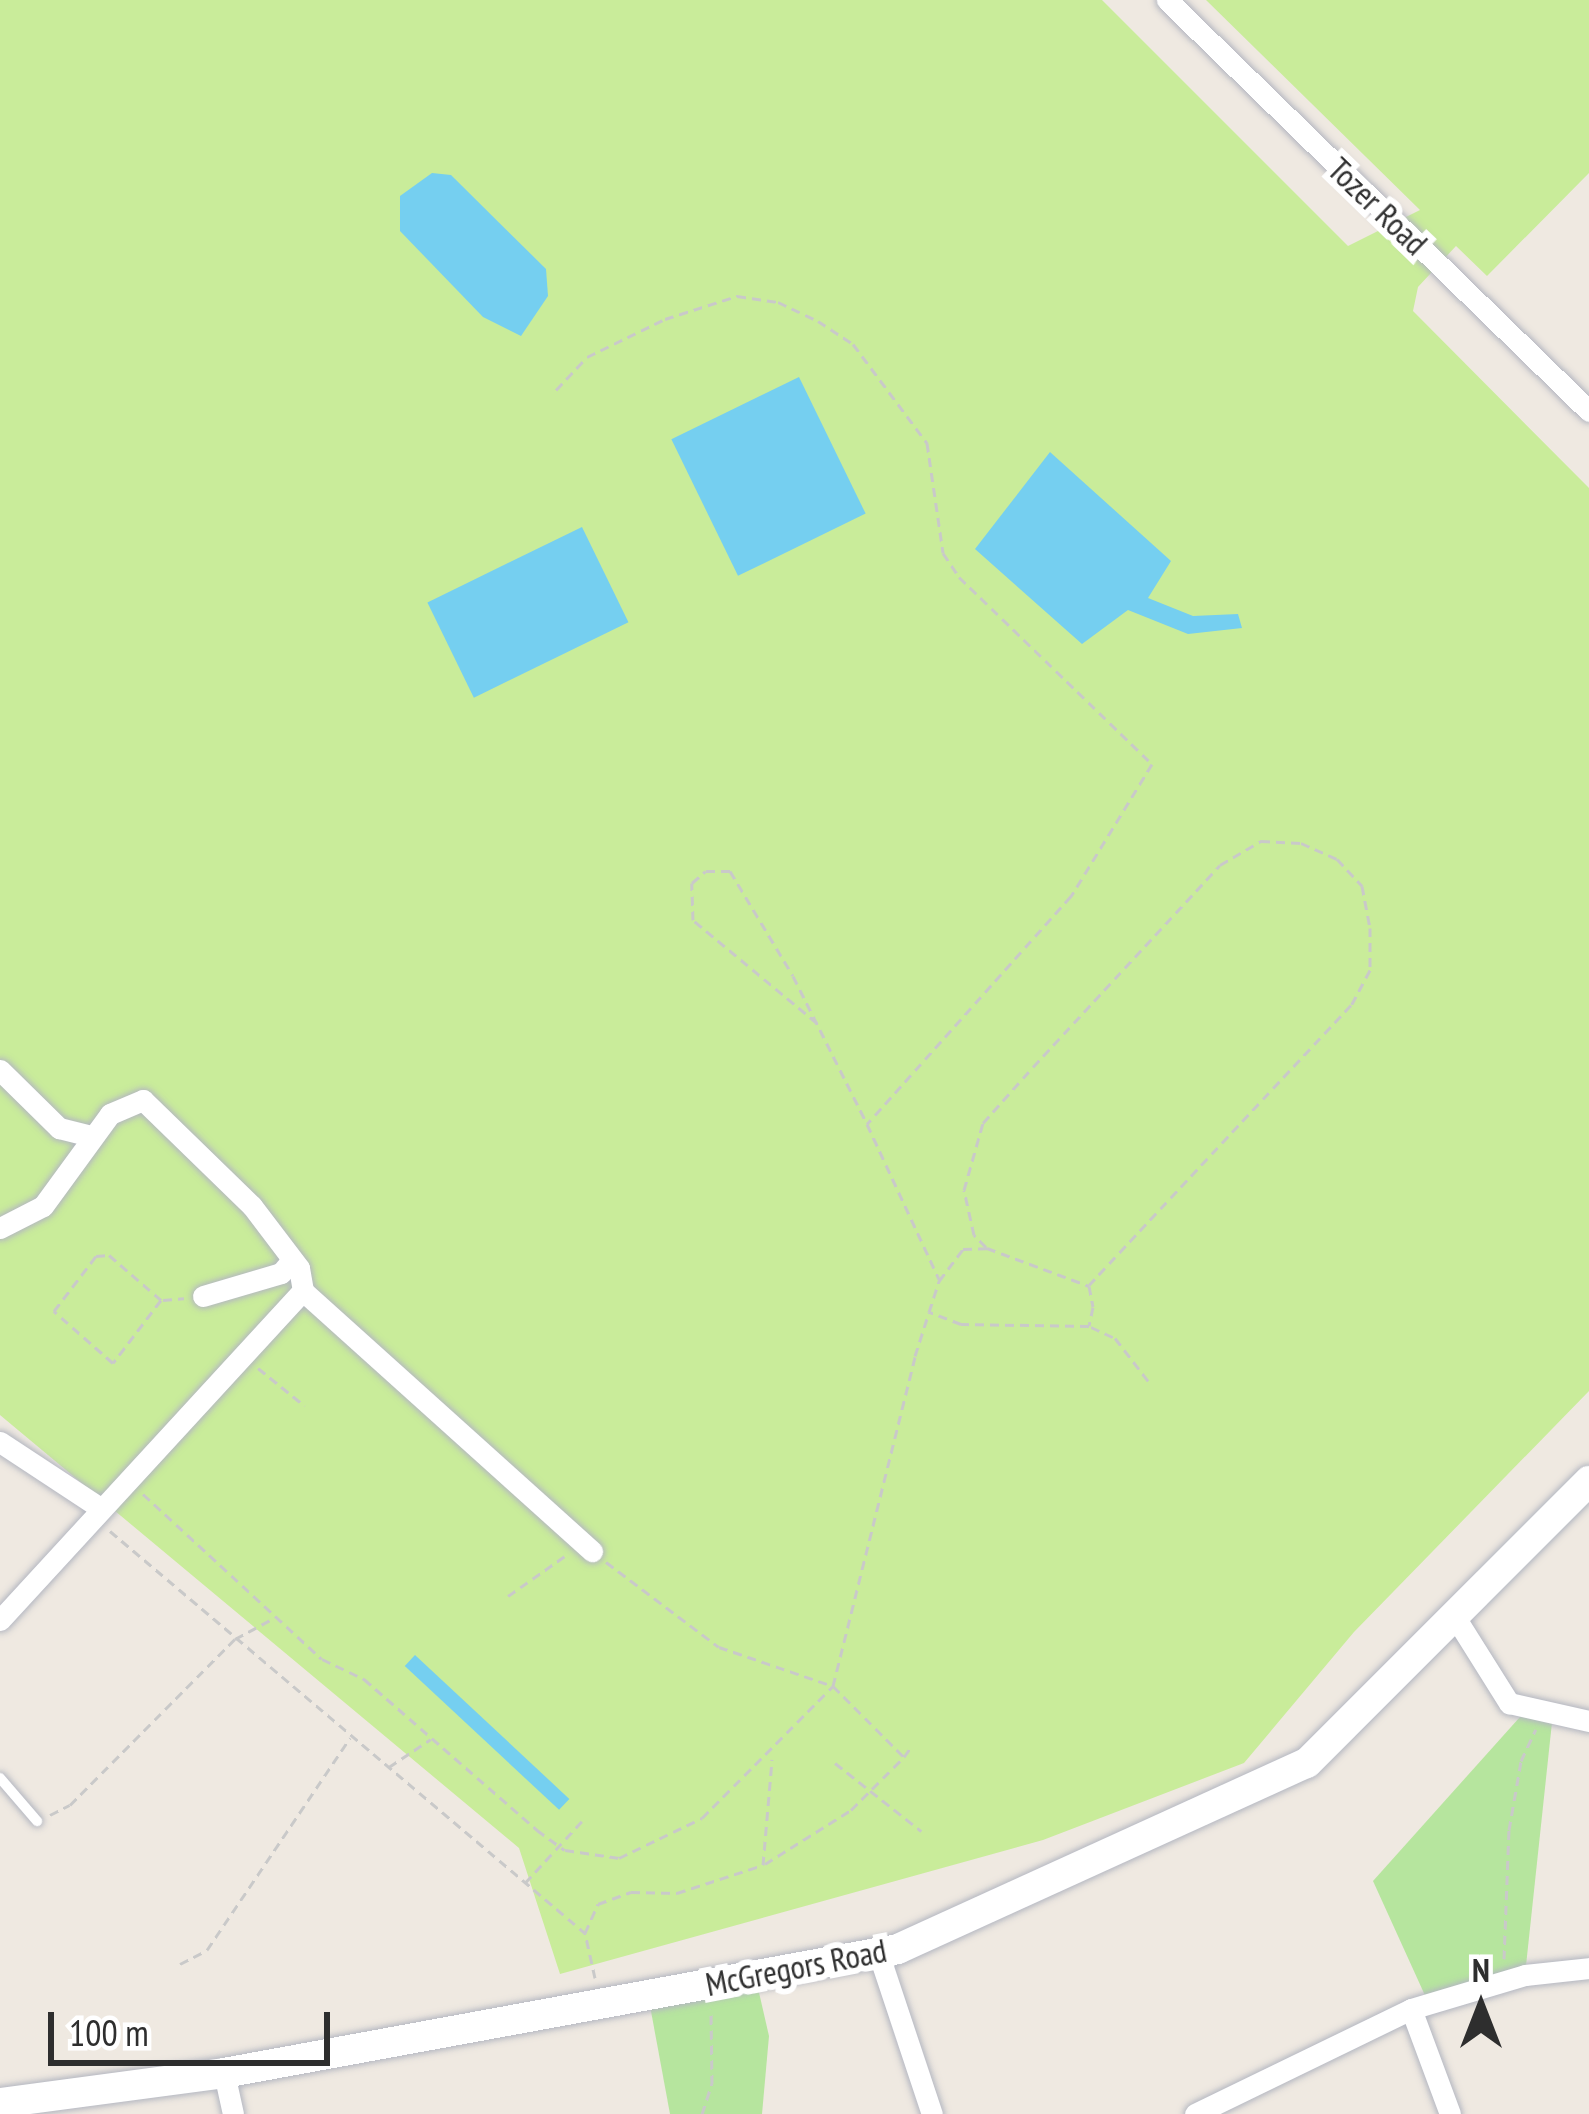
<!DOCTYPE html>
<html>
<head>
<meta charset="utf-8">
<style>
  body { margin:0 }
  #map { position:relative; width:1589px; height:2114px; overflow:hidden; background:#efe9e1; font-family:"PT Sans Narrow",sans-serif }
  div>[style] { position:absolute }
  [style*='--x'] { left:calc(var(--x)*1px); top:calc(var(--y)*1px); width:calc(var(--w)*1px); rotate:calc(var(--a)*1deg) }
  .green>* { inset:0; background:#b6e59e }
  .pitch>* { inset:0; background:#c9ec9a }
  .water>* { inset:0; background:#75cff0; transform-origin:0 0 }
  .path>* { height:3px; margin-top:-1.5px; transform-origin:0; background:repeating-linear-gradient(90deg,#c9c9c9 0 9px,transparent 0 15px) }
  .roads { filter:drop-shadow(0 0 3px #b4b7c1) drop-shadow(0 0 3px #b4b7c1) }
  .lane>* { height:10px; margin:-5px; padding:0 5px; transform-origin:5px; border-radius:5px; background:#fff }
  .street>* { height:21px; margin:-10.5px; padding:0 10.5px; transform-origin:10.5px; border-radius:10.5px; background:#fff }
  .secondary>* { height:30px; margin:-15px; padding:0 15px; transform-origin:15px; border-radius:15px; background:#fff }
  span { translate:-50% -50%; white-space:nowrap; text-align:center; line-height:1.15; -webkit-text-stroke:12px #fff; paint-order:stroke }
  .street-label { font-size:33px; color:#2e2e2e }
  .north { position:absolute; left:1421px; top:1946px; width:120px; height:120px; -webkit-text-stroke:9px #fff; paint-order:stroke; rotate:0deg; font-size:33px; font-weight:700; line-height:48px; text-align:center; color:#2e2e2e }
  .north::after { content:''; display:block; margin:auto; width:42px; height:54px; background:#2e2e2e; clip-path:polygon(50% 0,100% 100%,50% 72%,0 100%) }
  .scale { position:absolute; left:48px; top:2012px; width:282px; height:54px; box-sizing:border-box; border:6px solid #2e2e2e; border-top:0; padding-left:15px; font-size:36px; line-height:42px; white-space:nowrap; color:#2e2e2e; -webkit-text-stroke:9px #fff; paint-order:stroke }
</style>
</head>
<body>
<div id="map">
  <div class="green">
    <i style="clip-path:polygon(1528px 1708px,1553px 1713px,1525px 1975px,1428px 2002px,1373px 1881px)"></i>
    <i style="clip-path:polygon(755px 1975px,769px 2036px,762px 2114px,670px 2114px,648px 1995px)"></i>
  </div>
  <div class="pitch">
    <i style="clip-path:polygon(0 0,1102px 0,1348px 246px,1420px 210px,1206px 0,1589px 0,1589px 173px,1487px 276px,1456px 246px,1418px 287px,1413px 311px,1589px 488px,1589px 1391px,1354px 1632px,1244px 1763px,1043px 1840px,560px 1974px,519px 1848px,0 1415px)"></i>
  </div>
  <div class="water">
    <i style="clip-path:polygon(432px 173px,451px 175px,546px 269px,548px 296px,521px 336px,483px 317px,400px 231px,400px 196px)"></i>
    <i style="left:799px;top:377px;width:152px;height:142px;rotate:64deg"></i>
    <i style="clip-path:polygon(1050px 452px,1171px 561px,1148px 598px,1193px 616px,1238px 614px,1242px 628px,1188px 634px,1128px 610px,1082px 644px,975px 549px)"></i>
    <i style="left:582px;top:527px;width:106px;height:172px;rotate:64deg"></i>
    <i style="left:415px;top:1655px;width:211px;height:15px;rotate:43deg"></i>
  </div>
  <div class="path">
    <i style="--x:556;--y:390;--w:45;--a:-46.8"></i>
    <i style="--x:587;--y:357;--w:87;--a:-26"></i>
    <i style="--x:665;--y:319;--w:76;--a:-17.7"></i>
    <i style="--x:737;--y:296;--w:41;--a:8.3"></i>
    <i style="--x:778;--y:302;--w:44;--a:25.4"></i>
    <i style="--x:818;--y:321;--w:42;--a:33.3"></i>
    <i style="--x:853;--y:344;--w:124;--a:53.2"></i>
    <i style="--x:927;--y:443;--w:111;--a:81.7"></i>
    <i style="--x:943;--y:553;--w:29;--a:56"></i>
    <i style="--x:959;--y:577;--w:269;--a:44.1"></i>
    <i style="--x:1152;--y:764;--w:155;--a:121.5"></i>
    <i style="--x:1071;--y:896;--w:306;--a:131.8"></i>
    <i style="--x:817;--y:1023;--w:161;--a:-140.3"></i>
    <i style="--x:693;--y:920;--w:37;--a:-92"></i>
    <i style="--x:692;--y:883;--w:18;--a:-41"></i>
    <i style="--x:706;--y:871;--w:24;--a:0"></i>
    <i style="--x:730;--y:871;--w:122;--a:59"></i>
    <i style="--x:793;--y:976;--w:165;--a:63.4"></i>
    <i style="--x:867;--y:1124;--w:171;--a:65.1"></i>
    <i style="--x:986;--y:1247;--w:17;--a:-135"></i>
    <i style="--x:974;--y:1235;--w:46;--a:-102.5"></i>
    <i style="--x:964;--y:1190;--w:70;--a:-74.2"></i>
    <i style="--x:983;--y:1123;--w:75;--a:-48.2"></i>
    <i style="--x:1033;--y:1067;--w:275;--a:-47.2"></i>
    <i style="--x:1220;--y:865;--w:48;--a:-30.3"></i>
    <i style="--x:1261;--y:841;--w:40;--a:2.9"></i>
    <i style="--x:1301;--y:843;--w:39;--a:24"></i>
    <i style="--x:1337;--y:859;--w:37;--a:47"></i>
    <i style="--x:1362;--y:886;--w:43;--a:79.2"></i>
    <i style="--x:1370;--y:928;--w:42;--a:90"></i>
    <i style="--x:1370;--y:970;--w:40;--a:118"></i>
    <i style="--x:1351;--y:1005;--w:383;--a:133.1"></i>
    <i style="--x:109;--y:1255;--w:69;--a:40.9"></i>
    <i style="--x:161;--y:1300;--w:79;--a:127.3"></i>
    <i style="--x:113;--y:1363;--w:79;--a:-138.6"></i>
    <i style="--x:54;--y:1311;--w:69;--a:-52.6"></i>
    <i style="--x:96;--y:1256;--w:13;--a:-4"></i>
    <i style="--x:163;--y:1300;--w:21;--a:-5"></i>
    <i style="--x:1091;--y:1327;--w:26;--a:25"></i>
    <i style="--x:1115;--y:1338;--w:56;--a:52.3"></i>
    <i style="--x:258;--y:1368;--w:60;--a:39"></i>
    <i style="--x:143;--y:1494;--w:243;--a:42.7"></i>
    <i style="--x:322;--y:1659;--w:47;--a:25.5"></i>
    <i style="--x:364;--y:1679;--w:230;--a:41.1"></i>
    <i style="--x:537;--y:1830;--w:34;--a:36"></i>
    <i style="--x:565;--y:1850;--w:55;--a:8.4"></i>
    <i style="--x:619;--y:1858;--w:92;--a:-25.7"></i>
    <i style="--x:702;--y:1818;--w:186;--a:-45.2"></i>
    <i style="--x:833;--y:1686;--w:340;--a:-76"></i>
    <i style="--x:915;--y:1356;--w:46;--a:-72.3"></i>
    <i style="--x:929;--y:1312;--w:33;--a:-72"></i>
    <i style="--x:939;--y:1281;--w:40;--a:-53"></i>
    <i style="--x:963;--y:1249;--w:24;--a:-2"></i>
    <i style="--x:987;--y:1248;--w:109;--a:20.4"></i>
    <i style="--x:1089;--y:1286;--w:21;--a:79"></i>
    <i style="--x:1093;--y:1307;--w:19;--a:102"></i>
    <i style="--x:1089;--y:1326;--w:128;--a:-179.1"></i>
    <i style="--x:961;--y:1324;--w:34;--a:-159"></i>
    <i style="--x:110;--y:1531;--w:622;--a:40.24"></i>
    <i style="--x:606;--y:1562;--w:141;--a:37"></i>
    <i style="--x:719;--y:1647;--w:120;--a:18.9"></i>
    <i style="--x:833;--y:1686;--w:100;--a:45"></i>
    <i style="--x:904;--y:1757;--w:12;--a:-55"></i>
    <i style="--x:508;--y:1596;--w:70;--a:-35.1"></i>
    <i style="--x:835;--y:1763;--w:110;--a:38.3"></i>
    <i style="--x:389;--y:1767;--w:50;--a:-33.7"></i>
    <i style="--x:50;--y:1815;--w:22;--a:-27"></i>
    <i style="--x:70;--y:1805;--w:234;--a:-45.2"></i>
    <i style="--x:235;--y:1639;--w:44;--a:-28.3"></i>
    <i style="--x:765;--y:1864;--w:102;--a:-32.1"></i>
    <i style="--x:851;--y:1810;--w:75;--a:-45"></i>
    <i style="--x:525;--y:1883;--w:84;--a:-47.4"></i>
    <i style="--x:1504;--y:1959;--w:129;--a:-87.8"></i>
    <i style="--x:1509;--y:1830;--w:70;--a:-80.1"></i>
    <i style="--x:1521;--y:1761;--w:35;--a:-65"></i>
    <i style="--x:180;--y:1964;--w:30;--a:-27"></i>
    <i style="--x:207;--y:1950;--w:256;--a:-56"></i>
    <i style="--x:595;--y:1978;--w:46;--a:-102.5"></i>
    <i style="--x:585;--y:1933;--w:32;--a:-66"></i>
    <i style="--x:598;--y:1904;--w:35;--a:-20"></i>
    <i style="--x:631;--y:1892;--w:46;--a:1.2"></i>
    <i style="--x:677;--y:1893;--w:90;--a:-18"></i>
    <i style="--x:763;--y:1865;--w:106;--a:-85.1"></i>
    <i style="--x:702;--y:2114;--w:32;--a:-72"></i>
    <i style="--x:712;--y:2084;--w:75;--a:-90.8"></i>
  </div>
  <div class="roads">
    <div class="lane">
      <i style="--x:0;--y:1778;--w:57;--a:49.3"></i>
    </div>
    <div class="street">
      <i style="--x:1167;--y:0;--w:589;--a:44.24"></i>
      <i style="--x:0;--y:1070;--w:83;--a:44.5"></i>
      <i style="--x:59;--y:1128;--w:33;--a:14"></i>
      <i style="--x:0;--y:1228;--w:48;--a:-27.1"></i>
      <i style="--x:43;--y:1206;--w:114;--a:-53.9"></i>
      <i style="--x:110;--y:1114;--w:36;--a:-23"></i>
      <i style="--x:143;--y:1100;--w:152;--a:44.2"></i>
      <i style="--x:252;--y:1206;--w:78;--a:52.8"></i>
      <i style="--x:299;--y:1268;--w:23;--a:80"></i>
      <i style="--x:303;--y:1291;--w:389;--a:42"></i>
      <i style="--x:203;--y:1296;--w:81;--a:-16.4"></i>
      <i style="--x:281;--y:1273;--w:17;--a:-50"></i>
      <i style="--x:0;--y:1442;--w:116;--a:33.4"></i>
      <i style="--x:1455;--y:1617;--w:102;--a:57.9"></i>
      <i style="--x:1509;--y:1703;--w:82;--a:12.7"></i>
      <i style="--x:0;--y:1620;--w:447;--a:-47.4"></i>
      <i style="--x:878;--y:1952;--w:171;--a:71.6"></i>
      <i style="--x:1411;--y:2009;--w:112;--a:69.6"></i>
      <i style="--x:224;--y:2073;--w:42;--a:77.6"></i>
      <i style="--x:1195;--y:2114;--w:240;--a:-25.9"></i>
      <i style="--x:1411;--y:2009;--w:119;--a:-16.6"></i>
      <i style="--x:1525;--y:1975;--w:64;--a:-6.2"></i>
    </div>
    <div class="secondary">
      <i style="--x:0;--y:2103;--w:226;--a:-7.6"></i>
      <i style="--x:224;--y:2073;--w:685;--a:-10.42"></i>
      <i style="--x:898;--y:1949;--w:449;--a:-24.5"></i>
      <i style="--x:1307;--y:1763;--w:399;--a:-45"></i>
    </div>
  </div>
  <div class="street-label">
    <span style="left:1378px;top:206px;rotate:44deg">Tozer Road</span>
    <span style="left:796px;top:1967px;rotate:-11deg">McGregors Road</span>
  </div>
  <div class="north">N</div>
  <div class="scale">100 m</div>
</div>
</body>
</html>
